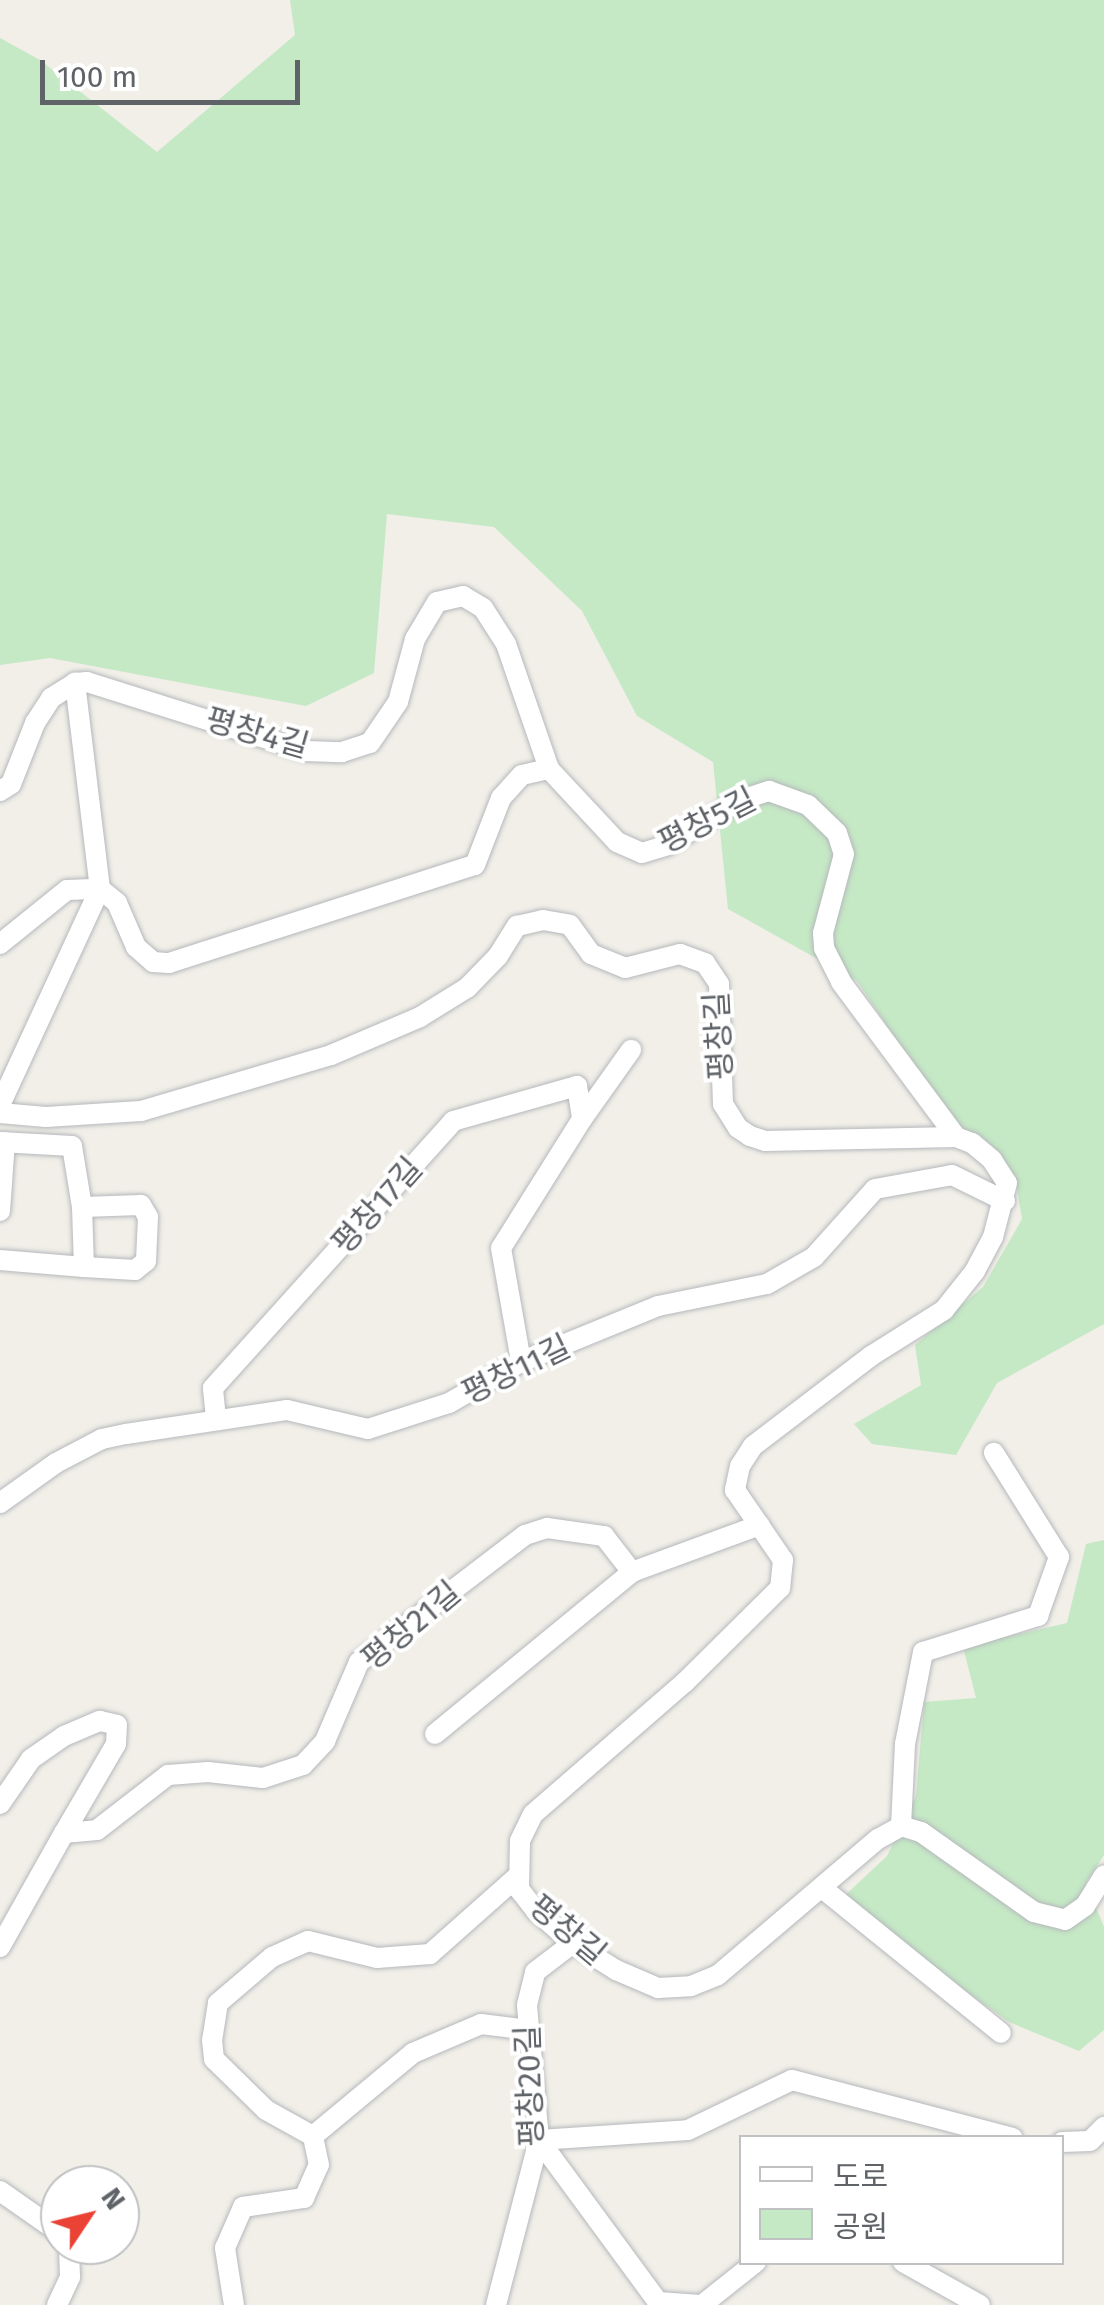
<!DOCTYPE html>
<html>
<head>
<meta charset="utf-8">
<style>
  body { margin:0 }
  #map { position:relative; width:1104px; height:2305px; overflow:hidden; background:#f1efe8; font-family:"Fira Sans","Noto Sans KR",sans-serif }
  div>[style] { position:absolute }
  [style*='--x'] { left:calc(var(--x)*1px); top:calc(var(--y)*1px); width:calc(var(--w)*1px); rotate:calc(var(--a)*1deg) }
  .green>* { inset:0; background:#c5e8c5 }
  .roads { filter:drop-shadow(0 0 2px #b5b8bc) drop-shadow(0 0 2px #b5b8bc) }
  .street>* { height:20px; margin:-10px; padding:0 10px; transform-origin:10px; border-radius:10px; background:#fff }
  span { translate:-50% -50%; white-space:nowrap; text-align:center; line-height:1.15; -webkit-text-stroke:8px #fff; paint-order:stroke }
  .street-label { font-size:32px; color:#5f6368 }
  .legend { position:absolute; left:739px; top:2135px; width:325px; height:130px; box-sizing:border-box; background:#fff; border:2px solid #bfc1c3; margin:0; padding:12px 18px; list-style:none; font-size:30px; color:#5f6368 }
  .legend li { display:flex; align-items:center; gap:20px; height:50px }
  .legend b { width:50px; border:2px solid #bfc1c3 }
  .north { position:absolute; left:40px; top:2165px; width:100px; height:100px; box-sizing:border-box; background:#fff; border:2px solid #bfc1c3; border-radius:50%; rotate:55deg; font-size:28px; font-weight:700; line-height:40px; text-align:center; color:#5f6368 }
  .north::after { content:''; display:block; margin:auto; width:35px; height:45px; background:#ea4335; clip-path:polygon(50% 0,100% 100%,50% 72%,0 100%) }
  .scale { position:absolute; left:40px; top:60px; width:260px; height:45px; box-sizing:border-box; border:5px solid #5f6368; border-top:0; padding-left:12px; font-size:30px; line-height:35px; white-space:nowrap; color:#5f6368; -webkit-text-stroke:8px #fff; paint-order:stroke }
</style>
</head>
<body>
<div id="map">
  <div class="green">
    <i style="clip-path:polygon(290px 0,1104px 0,1104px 1324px,997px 1383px,956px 1455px,872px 1444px,854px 1424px,921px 1385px,915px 1345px,983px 1287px,1022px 1219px,1017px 1189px,974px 1141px,962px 1138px,857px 981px,728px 909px,713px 762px,637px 716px,582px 611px,494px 527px,387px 514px,374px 673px,306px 706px,50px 658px,0 665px,0 38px,40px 60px,157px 152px,295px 35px)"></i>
    <i style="clip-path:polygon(1104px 1540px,1104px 1855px,1086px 1883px,1104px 1927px,1104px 2030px,1079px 2051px,1009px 2022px,839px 1901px,887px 1856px,916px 1796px,924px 1702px,976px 1698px,963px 1647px,1067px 1623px,1086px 1544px)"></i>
  </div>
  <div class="roads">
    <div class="street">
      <i style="--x:0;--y:791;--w:13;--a:-32"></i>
      <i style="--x:11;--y:784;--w:66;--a:-68.5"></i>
      <i style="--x:35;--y:723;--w:30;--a:-57"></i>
      <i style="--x:51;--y:698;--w:28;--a:-32"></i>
      <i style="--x:75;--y:683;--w:12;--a:-5"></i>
      <i style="--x:87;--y:682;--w:230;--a:17.5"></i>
      <i style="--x:306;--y:751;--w:36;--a:2"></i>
      <i style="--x:342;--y:752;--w:29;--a:-18"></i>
      <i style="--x:370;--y:743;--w:50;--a:-55.7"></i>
      <i style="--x:398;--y:702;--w:65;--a:-74.9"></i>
      <i style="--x:415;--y:639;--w:43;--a:-59.3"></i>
      <i style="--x:437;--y:602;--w:27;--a:-13"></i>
      <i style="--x:463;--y:596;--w:23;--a:31"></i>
      <i style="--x:483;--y:608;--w:43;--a:57.4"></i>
      <i style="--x:506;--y:644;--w:132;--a:71"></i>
      <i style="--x:549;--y:769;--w:100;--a:47"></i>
      <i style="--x:617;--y:842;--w:27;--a:24"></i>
      <i style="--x:642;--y:853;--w:27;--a:-17"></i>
      <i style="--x:668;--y:845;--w:83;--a:-32.2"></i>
      <i style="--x:738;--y:801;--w:33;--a:-18"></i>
      <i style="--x:769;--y:791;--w:41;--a:19.7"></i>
      <i style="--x:808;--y:805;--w:40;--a:44"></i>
      <i style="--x:837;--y:833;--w:22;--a:72"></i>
      <i style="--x:844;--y:854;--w:82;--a:104.9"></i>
      <i style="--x:823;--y:933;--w:15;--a:86"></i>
      <i style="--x:824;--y:948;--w:38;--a:63"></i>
      <i style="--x:841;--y:982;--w:193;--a:53.4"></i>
      <i style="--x:0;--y:944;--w:86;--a:-38.9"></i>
      <i style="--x:67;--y:890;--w:33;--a:-2"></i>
      <i style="--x:100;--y:889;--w:22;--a:39"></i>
      <i style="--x:117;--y:903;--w:48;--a:66.6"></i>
      <i style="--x:136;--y:947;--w:23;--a:41"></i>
      <i style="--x:153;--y:962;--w:16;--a:4"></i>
      <i style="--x:169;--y:963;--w:321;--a:-17.8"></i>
      <i style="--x:475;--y:865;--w:72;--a:-68.8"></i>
      <i style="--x:501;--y:798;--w:31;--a:-48"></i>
      <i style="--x:522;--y:775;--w:28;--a:-13"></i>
      <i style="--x:0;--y:1105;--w:238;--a:-65.2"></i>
      <i style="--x:100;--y:889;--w:208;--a:-96.9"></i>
      <i style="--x:0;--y:1113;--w:46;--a:5"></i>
      <i style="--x:46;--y:1117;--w:95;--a:-3.6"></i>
      <i style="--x:141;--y:1111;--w:198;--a:-16.4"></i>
      <i style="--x:331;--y:1055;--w:97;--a:-23.1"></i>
      <i style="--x:420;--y:1017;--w:55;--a:-31.7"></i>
      <i style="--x:467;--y:988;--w:45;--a:-45.9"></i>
      <i style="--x:498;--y:956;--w:36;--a:-58"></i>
      <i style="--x:517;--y:926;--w:27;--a:-13"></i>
      <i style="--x:543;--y:920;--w:27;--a:10"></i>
      <i style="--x:570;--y:925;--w:36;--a:54"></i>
      <i style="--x:591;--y:954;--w:37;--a:22"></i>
      <i style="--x:625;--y:968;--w:57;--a:-14.3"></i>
      <i style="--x:680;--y:954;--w:27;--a:20"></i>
      <i style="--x:705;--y:963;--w:25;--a:56"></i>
      <i style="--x:719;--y:984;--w:120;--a:88.1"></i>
      <i style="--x:723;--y:1104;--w:28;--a:58"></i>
      <i style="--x:738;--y:1128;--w:14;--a:34"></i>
      <i style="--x:750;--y:1136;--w:16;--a:18"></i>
      <i style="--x:765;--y:1141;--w:191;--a:-1.2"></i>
      <i style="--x:956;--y:1137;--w:17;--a:21"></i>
      <i style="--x:972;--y:1143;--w:26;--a:40"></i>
      <i style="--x:992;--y:1160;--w:27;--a:57"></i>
      <i style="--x:1007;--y:1183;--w:56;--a:104.5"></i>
      <i style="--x:993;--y:1237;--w:38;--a:118"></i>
      <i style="--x:975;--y:1271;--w:50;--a:128.5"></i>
      <i style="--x:944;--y:1310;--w:86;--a:147.8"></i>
      <i style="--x:871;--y:1356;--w:148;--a:142.7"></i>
      <i style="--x:753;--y:1446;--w:24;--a:123"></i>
      <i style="--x:740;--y:1466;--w:25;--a:102"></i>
      <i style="--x:735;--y:1490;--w:85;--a:55.6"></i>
      <i style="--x:783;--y:1560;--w:28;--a:96"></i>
      <i style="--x:780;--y:1588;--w:134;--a:135.3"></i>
      <i style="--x:685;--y:1682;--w:201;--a:139"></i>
      <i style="--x:533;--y:1814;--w:30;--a:116"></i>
      <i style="--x:520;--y:1841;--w:48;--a:91.2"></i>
      <i style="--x:519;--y:1889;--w:28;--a:52"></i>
      <i style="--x:536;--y:1911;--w:49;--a:40.9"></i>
      <i style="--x:573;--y:1943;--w:51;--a:32.1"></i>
      <i style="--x:616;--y:1970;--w:46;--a:23.2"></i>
      <i style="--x:658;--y:1988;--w:33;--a:-3"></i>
      <i style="--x:691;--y:1986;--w:29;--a:-22"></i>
      <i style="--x:718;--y:1975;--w:210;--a:-40.4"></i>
      <i style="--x:878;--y:1839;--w:26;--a:-29"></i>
      <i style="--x:901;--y:1826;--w:21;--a:17"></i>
      <i style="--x:921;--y:1832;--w:138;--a:35.3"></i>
      <i style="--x:1034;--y:1912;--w:32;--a:14"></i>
      <i style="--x:1065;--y:1920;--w:24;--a:-35"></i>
      <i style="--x:1085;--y:1906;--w:36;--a:-58"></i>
      <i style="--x:582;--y:1119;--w:85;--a:-54.6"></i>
      <i style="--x:0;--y:1142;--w:72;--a:3.2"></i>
      <i style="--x:72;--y:1146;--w:62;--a:80.7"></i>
      <i style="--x:82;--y:1207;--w:60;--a:88.1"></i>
      <i style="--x:84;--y:1267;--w:51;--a:3.4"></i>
      <i style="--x:135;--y:1270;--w:14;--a:-39"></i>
      <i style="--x:146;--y:1261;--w:44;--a:-87.4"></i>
      <i style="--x:148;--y:1217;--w:14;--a:-120"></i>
      <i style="--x:141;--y:1205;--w:59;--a:178.1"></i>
      <i style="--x:0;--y:1211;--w:69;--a:-85.9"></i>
      <i style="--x:0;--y:1260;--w:84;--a:4.8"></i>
      <i style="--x:216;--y:1418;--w:30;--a:-96"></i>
      <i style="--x:213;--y:1388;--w:359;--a:-48"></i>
      <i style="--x:453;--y:1121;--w:129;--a:-15.8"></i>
      <i style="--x:577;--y:1086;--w:33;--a:81"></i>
      <i style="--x:582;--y:1119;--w:152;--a:122.1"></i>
      <i style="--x:501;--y:1248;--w:116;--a:80"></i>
      <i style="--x:0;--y:1503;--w:69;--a:-35.5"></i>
      <i style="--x:56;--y:1463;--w:52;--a:-27.6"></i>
      <i style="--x:102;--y:1439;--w:25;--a:-12"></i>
      <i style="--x:126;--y:1434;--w:163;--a:-8.5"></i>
      <i style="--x:287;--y:1410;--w:83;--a:13.2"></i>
      <i style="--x:368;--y:1429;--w:85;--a:-17.8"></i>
      <i style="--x:449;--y:1403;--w:83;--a:-29.7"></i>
      <i style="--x:521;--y:1362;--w:148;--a:-22.2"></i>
      <i style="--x:658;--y:1306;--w:111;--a:-11.4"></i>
      <i style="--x:767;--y:1284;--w:54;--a:-29.9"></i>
      <i style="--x:814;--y:1257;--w:91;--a:-48.1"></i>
      <i style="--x:875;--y:1189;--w:78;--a:-10.3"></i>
      <i style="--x:952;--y:1175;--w:59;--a:26.1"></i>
      <i style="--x:435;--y:1734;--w:255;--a:-39.4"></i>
      <i style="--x:632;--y:1572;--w:136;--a:-20.2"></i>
      <i style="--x:0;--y:1804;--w:55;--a:-55.4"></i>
      <i style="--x:31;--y:1759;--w:40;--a:-34.9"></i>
      <i style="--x:64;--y:1736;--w:39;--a:-23"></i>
      <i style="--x:100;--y:1721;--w:17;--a:13"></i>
      <i style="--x:117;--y:1725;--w:19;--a:93"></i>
      <i style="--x:116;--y:1744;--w:103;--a:120.3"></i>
      <i style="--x:901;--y:1826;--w:82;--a:-87.2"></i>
      <i style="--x:905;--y:1744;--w:94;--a:-78.9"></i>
      <i style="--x:923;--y:1652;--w:121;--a:-17.4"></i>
      <i style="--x:1038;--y:1616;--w:63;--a:-70.4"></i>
      <i style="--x:1059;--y:1557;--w:123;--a:-122"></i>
      <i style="--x:518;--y:1876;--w:118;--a:138.4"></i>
      <i style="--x:430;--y:1954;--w:53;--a:175.7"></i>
      <i style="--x:377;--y:1958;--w:71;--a:-166.2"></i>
      <i style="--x:308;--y:1941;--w:39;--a:156"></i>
      <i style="--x:272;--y:1957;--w:71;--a:139.6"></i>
      <i style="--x:218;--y:2003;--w:37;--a:99"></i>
      <i style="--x:212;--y:2040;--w:19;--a:84"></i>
      <i style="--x:214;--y:2059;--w:73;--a:44.4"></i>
      <i style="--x:266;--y:2110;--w:54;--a:29"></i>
      <i style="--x:313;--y:2136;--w:130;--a:-39.7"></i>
      <i style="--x:413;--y:2053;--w:74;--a:-23.1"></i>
      <i style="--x:481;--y:2024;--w:48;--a:7.1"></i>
      <i style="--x:822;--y:1888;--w:230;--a:39"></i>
      <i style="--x:0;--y:1947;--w:131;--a:-60.7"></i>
      <i style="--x:64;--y:1833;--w:33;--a:-5"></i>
      <i style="--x:97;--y:1830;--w:90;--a:-37.8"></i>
      <i style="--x:168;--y:1775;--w:40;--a:-4.3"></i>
      <i style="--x:208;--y:1772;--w:55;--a:6.2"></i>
      <i style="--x:263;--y:1778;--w:42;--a:-18"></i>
      <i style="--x:303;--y:1765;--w:33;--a:-47"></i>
      <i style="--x:325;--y:1741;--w:86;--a:-66.7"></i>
      <i style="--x:359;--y:1662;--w:209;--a:-37.4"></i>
      <i style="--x:525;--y:1535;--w:23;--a:-18"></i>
      <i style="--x:547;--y:1528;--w:58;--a:8"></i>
      <i style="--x:604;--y:1536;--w:46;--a:52.1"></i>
      <i style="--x:539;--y:2140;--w:149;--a:-3.8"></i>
      <i style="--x:688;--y:2130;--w:115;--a:-25.7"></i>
      <i style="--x:792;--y:2080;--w:228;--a:14.7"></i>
      <i style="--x:539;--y:2140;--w:201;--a:53.7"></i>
      <i style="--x:658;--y:2302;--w:39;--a:4"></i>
      <i style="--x:1062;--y:2142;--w:28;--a:-2"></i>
      <i style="--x:1090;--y:2141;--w:20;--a:-45"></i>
      <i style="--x:0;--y:2191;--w:73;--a:35"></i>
      <i style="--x:903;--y:2262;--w:88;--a:29.2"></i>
      <i style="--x:57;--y:2305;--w:31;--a:-65"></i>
      <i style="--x:70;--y:2277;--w:32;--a:-92"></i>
      <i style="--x:234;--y:2305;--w:58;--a:-99"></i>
      <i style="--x:225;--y:2248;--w:45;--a:-66.3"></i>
      <i style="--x:243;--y:2207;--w:62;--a:-8.4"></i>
      <i style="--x:304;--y:2198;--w:36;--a:-66"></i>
      <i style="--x:319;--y:2165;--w:30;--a:-102"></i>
      <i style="--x:496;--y:2305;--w:171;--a:-75.4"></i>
      <i style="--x:539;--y:2140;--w:136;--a:-95.1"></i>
      <i style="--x:527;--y:2005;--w:34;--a:-76"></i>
      <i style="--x:535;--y:1972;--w:48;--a:-37.3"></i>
      <i style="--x:702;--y:2305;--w:69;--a:-38.5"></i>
    </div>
  </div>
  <div class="street-label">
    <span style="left:257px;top:733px;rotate:16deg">평창4길</span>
    <span style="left:707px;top:821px;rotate:-27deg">평창5길</span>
    <span style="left:719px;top:1036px;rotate:-93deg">평창길</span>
    <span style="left:377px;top:1206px;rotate:-48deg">평창17길</span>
    <span style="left:516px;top:1370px;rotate:-26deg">평창11길</span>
    <span style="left:411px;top:1626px;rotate:-40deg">평창21길</span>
    <span style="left:567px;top:1930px;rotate:40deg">평창길</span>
    <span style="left:530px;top:2086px;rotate:-92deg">평창20길</span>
  </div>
  <ul class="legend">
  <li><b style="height:12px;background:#fff"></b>도로</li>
  <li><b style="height:28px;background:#c5e8c5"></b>공원</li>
  </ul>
  <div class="north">N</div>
  <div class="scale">100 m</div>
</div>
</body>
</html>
